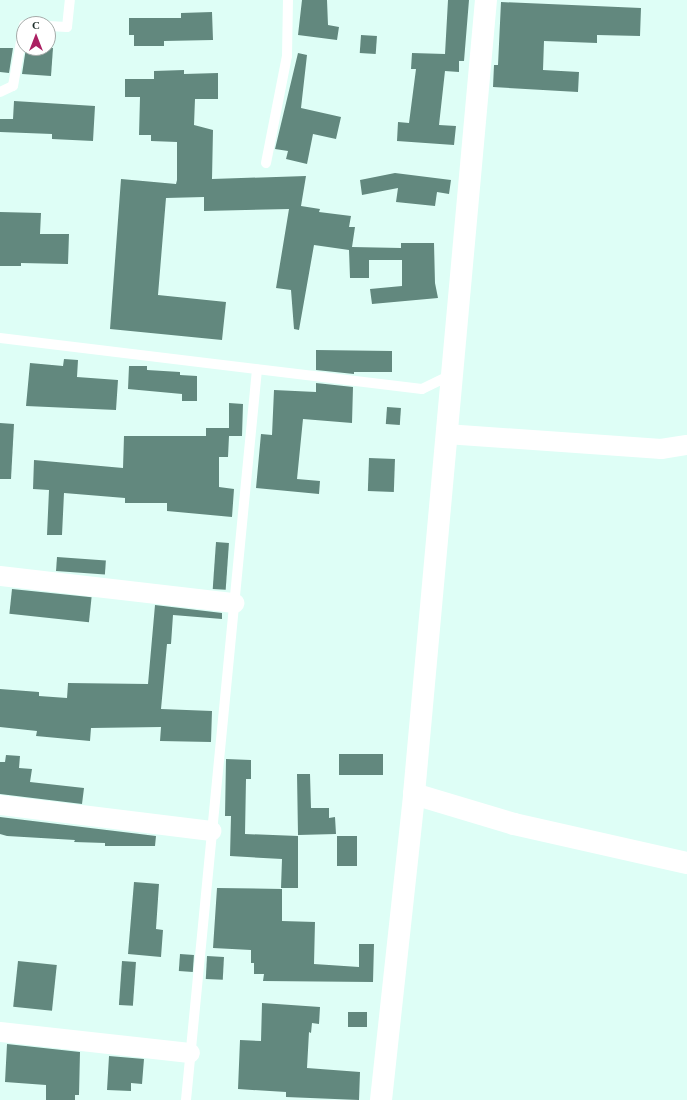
<!DOCTYPE html>
<html>
<head>
<meta charset="utf-8">
<style>
  body { margin:0 }
  #map { position:relative; width:687px; height:1100px; overflow:hidden; background:#defef6; font-family:"Times New Roman",serif }
  div>[style] { position:absolute }
  [style*='--x'] { left:calc(var(--x)*1px); top:calc(var(--y)*1px); width:calc(var(--w)*1px); rotate:calc(var(--a)*1deg) }
  .building>* { inset:0; background:#62887e; transform-origin:0 0 }
  .service>* { height:10px; margin:-5px; padding:0 5px; transform-origin:5px; border-radius:5px; background:#fff }
  .minor>* { height:20px; margin:-10px; padding:0 10px; transform-origin:10px; border-radius:10px; background:#fff }
  .tertiary>* { height:22px; margin:-11px; padding:0 11px; transform-origin:11px; border-radius:11px; background:#fff }
  span { translate:-50% -50%; white-space:nowrap; text-align:center; line-height:1.15; -webkit-text-stroke:4px #fff; paint-order:stroke }
  .north { position:absolute; left:16px; top:16px; width:40px; height:40px; box-sizing:border-box; background:#fff; border:1px solid #a5aba9; border-radius:50%; rotate:0deg; font-size:11px; font-weight:700; line-height:16px; text-align:center; color:#1d2d29 }
  .north::after { content:''; display:block; margin:auto; width:14px; height:18px; background:#ab2062; clip-path:polygon(50% 0,100% 100%,50% 72%,0 100%) }
</style>
</head>
<body>
<div id="map">
  <div class="building">
    <i style="clip-path:polygon(302px 0,327px 0,328px 25px,339px 27px,337px 40px,298px 35px)"></i>
    <i style="clip-path:polygon(448px 0,469px 0,464px 61px,459px 61px,459px 72px,445px 71px,439px 125px,456px 126px,454px 145px,397px 141px,398px 122px,409px 123px,416px 69px,411px 69px,412px 53px,445px 54px)"></i>
    <i style="clip-path:polygon(501px 2px,641px 8px,640px 36px,597px 35px,597px 43px,544px 41px,543px 70px,579px 72px,578px 92px,493px 87px,494px 65px,498px 65px)"></i>
    <i style="clip-path:polygon(212px 12px,213px 40px,164px 41px,164px 46px,134px 46px,134px 35px,129px 35px,129px 18px,181px 18px,181px 13px)"></i>
    <i style="left:361px;top:35px;width:16px;height:18px;rotate:4deg"></i>
    <i style="clip-path:polygon(0 48px,13px 48px,9px 73px,0 72px)"></i>
    <i style="clip-path:polygon(26px 48px,53px 48px,51px 76px,22px 74px)"></i>
    <i style="clip-path:polygon(298px 53px,307px 55px,301px 108px,341px 117px,336px 139px,313px 134px,307px 164px,286px 159px,288px 151px,275px 149px)"></i>
    <i style="clip-path:polygon(184px 70px,184px 74px,218px 73px,218px 99px,195px 99px,194px 125px,213px 130px,212px 179px,306px 176px,301px 206px,320px 209px,319px 212px,351px 216px,349px 227px,355px 227px,352px 247px,401px 248px,401px 243px,434px 243px,435px 283px,438px 298px,372px 304px,370px 289px,402px 286px,402px 260px,369px 260px,369px 278px,350px 278px,349px 250px,314px 245px,299px 330px,294px 329px,291px 290px,276px 288px,289px 209px,204px 211px,204px 197px,166px 198px,158px 295px,226px 302px,222px 340px,110px 329px,121px 179px,176px 184px,177px 180px,177px 142px,151px 141px,151px 135px,139px 135px,140px 97px,125px 97px,125px 79px,154px 79px,154px 71px)"></i>
    <i style="clip-path:polygon(14px 101px,95px 106px,93px 141px,52px 139px,52px 134px,0 132px,0 119px,13px 119px)"></i>
    <i style="clip-path:polygon(395px 173px,451px 180px,449px 194px,437px 192px,435px 206px,396px 202px,398px 188px,362px 195px,360px 180px)"></i>
    <i style="clip-path:polygon(0 212px,41px 213px,40px 234px,69px 234px,68px 264px,21px 263px,21px 266px,0 266px)"></i>
    <i style="clip-path:polygon(316px 350px,392px 351px,392px 372px,354px 372px,354px 374px,316px 370px)"></i>
    <i style="clip-path:polygon(64px 359px,78px 360px,77px 377px,118px 380px,116px 410px,26px 406px,30px 363px,63px 366px)"></i>
    <i style="clip-path:polygon(129px 366px,147px 366px,147px 370px,180px 372px,180px 375px,197px 376px,197px 401px,182px 401px,182px 394px,128px 389px)"></i>
    <i style="clip-path:polygon(316px 383px,353px 387px,352px 423px,303px 419px,297px 479px,320px 481px,319px 494px,256px 488px,261px 434px,272px 435px,274px 390px,316px 392px)"></i>
    <i style="clip-path:polygon(229px 403px,243px 404px,242px 436px,229px 436px,228px 457px,219px 457px,219px 487px,234px 489px,232px 517px,167px 511px,167px 503px,125px 503px,125px 498px,64px 493px,62px 535px,47px 535px,49px 490px,33px 489px,34px 460px,123px 468px,124px 436px,206px 436px,206px 428px,229px 428px)"></i>
    <i style="left:387px;top:407px;width:14px;height:17px;rotate:4deg"></i>
    <i style="clip-path:polygon(0 423px,14px 424px,11px 479px,0 479px)"></i>
    <i style="left:369px;top:458px;width:26px;height:33px;rotate:2deg"></i>
    <i style="left:216px;top:542px;width:13px;height:47px;rotate:4deg"></i>
    <i style="left:57px;top:557px;width:49px;height:14px;rotate:4deg"></i>
    <i style="left:12px;top:589px;width:80px;height:25px;rotate:6deg"></i>
    <i style="clip-path:polygon(155px 605px,222px 613px,222px 619px,173px 615px,171px 644px,167px 644px,161px 709px,212px 711px,211px 742px,160px 741px,161px 727px,91px 728px,90px 741px,36px 736px,37px 731px,0 727px,0 689px,39px 692px,39px 696px,67px 698px,68px 683px,148px 684px)"></i>
    <i style="left:339px;top:754px;width:44px;height:21px"></i>
    <i style="clip-path:polygon(6px 755px,20px 756px,19px 768px,32px 769px,30px 782px,84px 788px,82px 804px,0 794px,0 762px,5px 762px)"></i>
    <i style="clip-path:polygon(226px 759px,251px 760px,251px 779px,246px 779px,245px 834px,298px 836px,298px 888px,281px 888px,282px 859px,230px 856px,231px 816px,225px 816px)"></i>
    <i style="clip-path:polygon(297px 774px,310px 774px,311px 808px,329px 808px,329px 818px,335px 817px,336px 834px,298px 835px)"></i>
    <i style="clip-path:polygon(0 817px,156px 836px,155px 846px,105px 846px,105px 843px,74px 842px,75px 840px,7px 836px,0 834px)"></i>
    <i style="left:337px;top:836px;width:20px;height:30px"></i>
    <i style="clip-path:polygon(134px 882px,159px 884px,156px 929px,163px 930px,161px 957px,128px 954px)"></i>
    <i style="clip-path:polygon(217px 888px,282px 889px,282px 921px,315px 922px,314px 964px,359px 967px,359px 944px,374px 944px,373px 982px,263px 981px,264px 974px,254px 974px,254px 963px,251px 963px,251px 950px,213px 948px)"></i>
    <i style="left:180px;top:954px;width:14px;height:17px;rotate:4deg"></i>
    <i style="left:207px;top:956px;width:17px;height:23px;rotate:3deg"></i>
    <i style="left:18px;top:961px;width:39px;height:46px;rotate:6deg"></i>
    <i style="left:122px;top:961px;width:14px;height:44px;rotate:4deg"></i>
    <i style="clip-path:polygon(262px 1003px,320px 1007px,319px 1024px,312px 1023px,311px 1033px,309px 1032px,307px 1068px,360px 1072px,359px 1100px,286px 1097px,286px 1092px,238px 1089px,240px 1040px,261px 1041px)"></i>
    <i style="left:348px;top:1012px;width:19px;height:15px"></i>
    <i style="clip-path:polygon(7px 1044px,80px 1052px,79px 1095px,75px 1095px,75px 1100px,46px 1100px,46px 1085px,5px 1082px)"></i>
    <i style="clip-path:polygon(109px 1056px,144px 1059px,142px 1084px,131px 1083px,131px 1091px,107px 1090px)"></i>
  </div>
  <div class="service">
    <i style="--x:48;--y:26;--w:19;--a:3"></i>
    <i style="--x:67;--y:27;--w:27;--a:-84"></i>
    <i style="--x:0;--y:92;--w:14;--a:-25"></i>
    <i style="--x:13;--y:86;--w:62;--a:-79.8"></i>
    <i style="--x:266;--y:163;--w:109;--a:-78.9"></i>
    <i style="--x:287;--y:56;--w:56;--a:-89"></i>
    <i style="--x:0;--y:338;--w:425;--a:6.9"></i>
    <i style="--x:422;--y:389;--w:32;--a:-26"></i>
    <i style="--x:186;--y:1100;--w:734;--a:-84.45"></i>
  </div>
  <div class="minor">
    <i style="--x:446;--y:434;--w:216;--a:4"></i>
    <i style="--x:661;--y:449;--w:26;--a:-9"></i>
    <i style="--x:0;--y:576;--w:236;--a:6.6"></i>
    <i style="--x:0;--y:805;--w:213;--a:7"></i>
    <i style="--x:0;--y:1032;--w:191;--a:6.3"></i>
  </div>
  <div class="tertiary">
    <i style="--x:414;--y:794;--w:104;--a:16.7"></i>
    <i style="--x:514;--y:824;--w:177;--a:12.7"></i>
    <i style="--x:381;--y:1100;--w:308;--a:-83.8"></i>
    <i style="--x:414;--y:794;--w:797;--a:-84.82"></i>
  </div>
  <div class="north">С</div>
</div>
</body>
</html>
